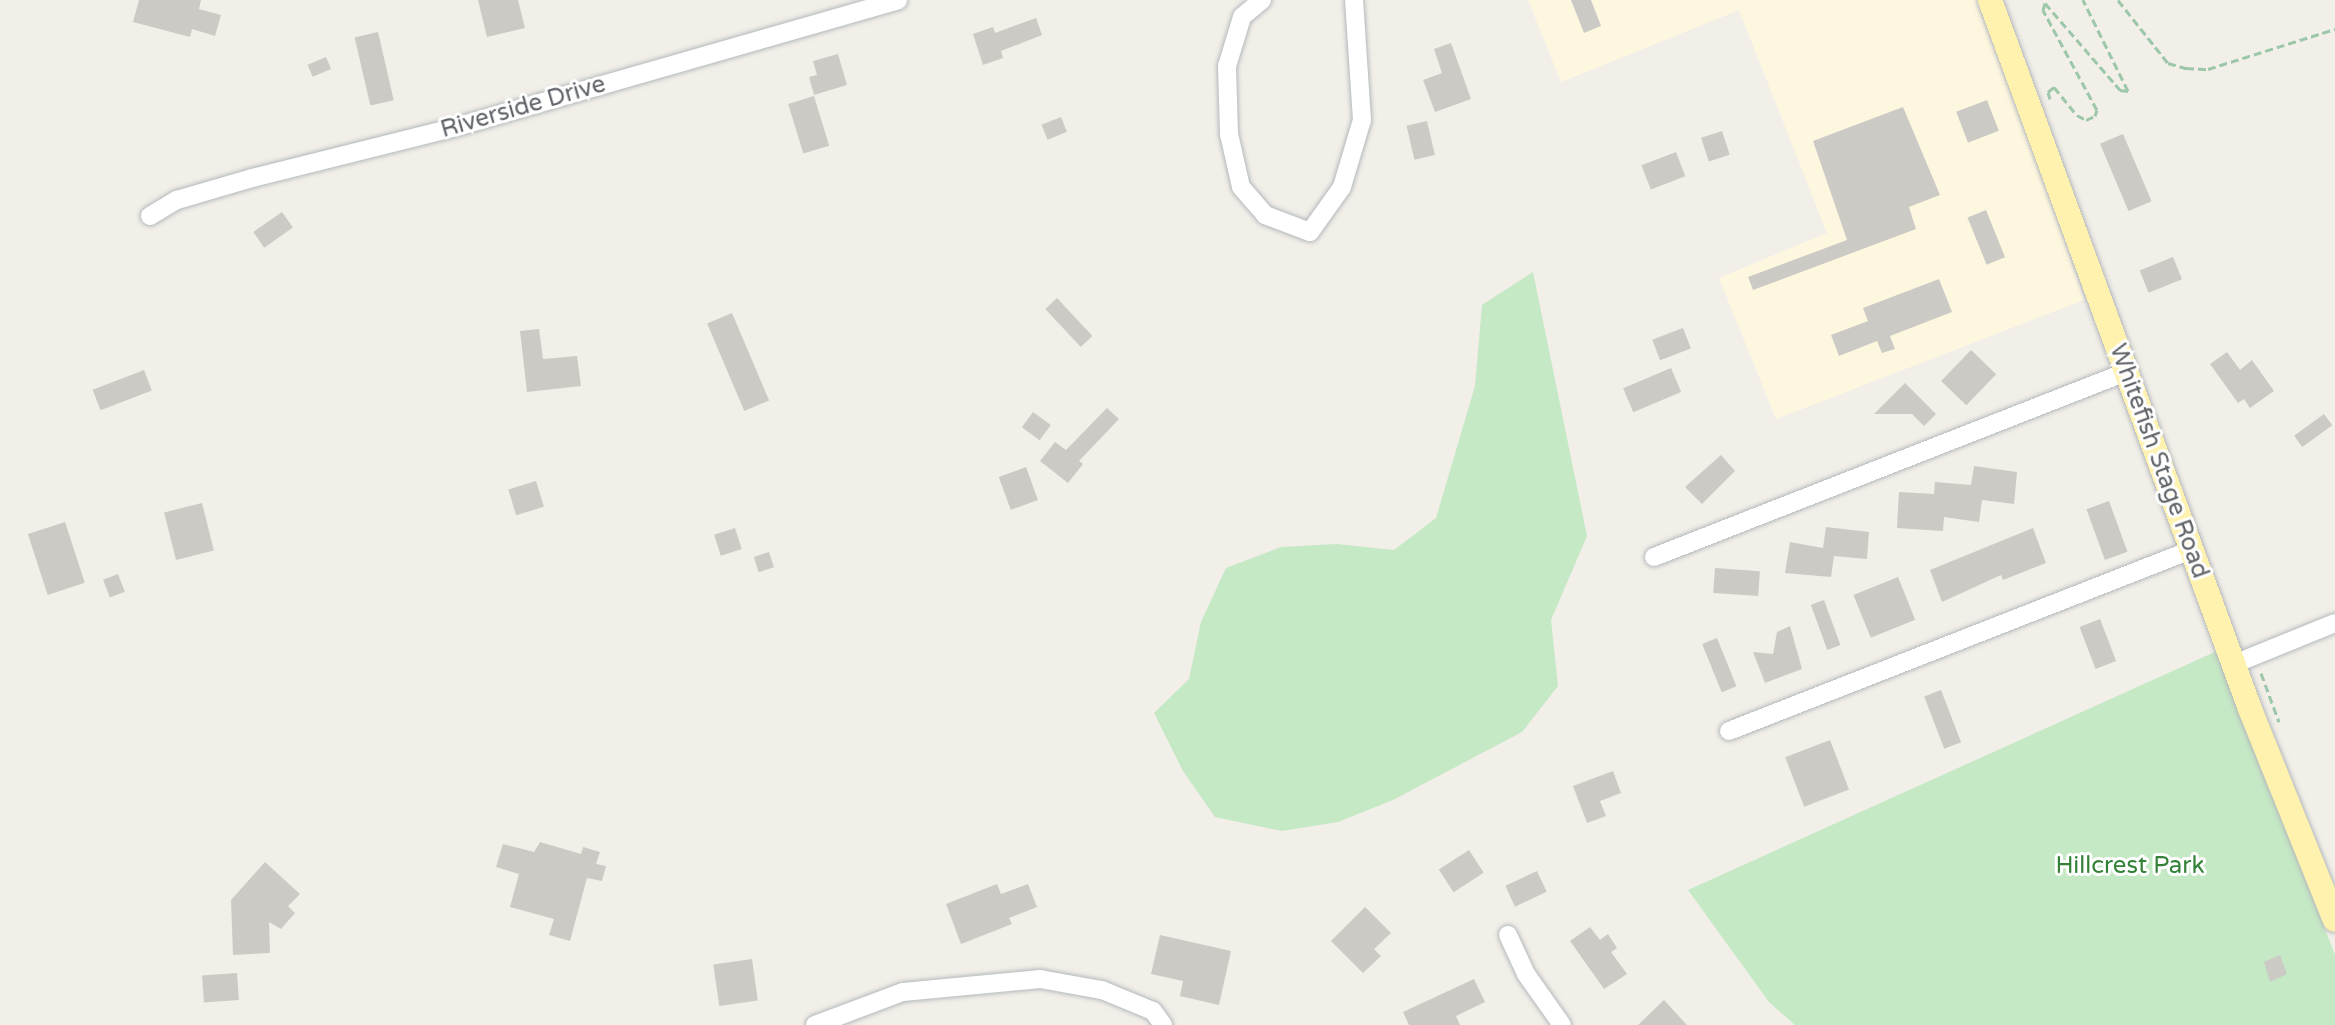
<!DOCTYPE html>
<html>
<head>
<meta charset="utf-8">
<style>
  body { margin:0 }
  #map { position:relative; width:2335px; height:1025px; overflow:hidden; background:#f1efe8; font-family:"Varela Round",sans-serif }
  div>[style] { position:absolute }
  [style*='--x'] { left:calc(var(--x)*1px); top:calc(var(--y)*1px); width:calc(var(--w)*1px); rotate:calc(var(--a)*1deg) }
  .commercial>* { inset:0; background:#fef7e0 }
  .green>* { inset:0; background:#c5e8c5 }
  .building>* { inset:0; background:#cccac5; transform-origin:0 0 }
  .path>* { height:3px; margin-top:-1.5px; transform-origin:0; background:repeating-linear-gradient(90deg,#9cc7a9 0 8px,transparent 0 12px) }
  .roads { filter:drop-shadow(0 0 2px #b5b8bc) drop-shadow(0 0 2px #b5b8bc) }
  .minor>* { height:18px; margin:-9px; padding:0 9px; transform-origin:9px; border-radius:9px; background:#fff }
  .major>* { height:24px; margin:-12px; padding:0 12px; transform-origin:12px; border-radius:12px; background:#fff2af }
  span { translate:-50% -50%; white-space:nowrap; text-align:center; line-height:1.15; -webkit-text-stroke:6px #fff; paint-order:stroke }
  .street-label { font-size:24px; color:#5f6368 }
  .park-label { font-size:24px; color:#348238 }
</style>
</head>
<body>
<div id="map">
  <div class="commercial">
    <i style="clip-path:polygon(1528px 0,1983px 0,2084px 300px,1776px 419px,1719px 278px,1827px 233px,1739px 10px,1561px 82px)"></i>
  </div>
  <div class="green">
    <i style="clip-path:polygon(1533px 272px,1587px 536px,1551px 620px,1558px 686px,1522px 732px,1393px 800px,1338px 822px,1282px 831px,1215px 817px,1183px 771px,1154px 713px,1189px 679px,1201px 622px,1226px 568px,1281px 547px,1337px 544px,1394px 550px,1436px 518px,1475px 386px,1482px 305px)"></i>
    <i style="clip-path:polygon(2217px 651px,2335px 955px,2335px 1025px,1795px 1025px,1769px 1002px,1688px 890px)"></i>
  </div>
  <div class="building">
    <i style="clip-path:polygon(139px 0,201px 0,199px 9px,221px 15px,215px 36px,192px 29px,190px 37px,133px 22px)"></i>
    <i style="clip-path:polygon(478px 0,518px 0,525px 28px,487px 37px)"></i>
    <i style="clip-path:polygon(1571px 0,1591px 0,1601px 26px,1584px 33px)"></i>
    <i style="clip-path:polygon(1036px 18px,1042px 35px,1001px 51px,1003px 58px,983px 65px,973px 34px,993px 27px,995px 33px)"></i>
    <i style="left:378px;top:32px;width:70px;height:24px;rotate:77deg"></i>
    <i style="clip-path:polygon(1451px 43px,1471px 99px,1435px 112px,1423px 80px,1442px 73px,1434px 49px)"></i>
    <i style="clip-path:polygon(838px 54px,847px 85px,814px 95px,809px 77px,817px 75px,813px 61px)"></i>
    <i style="left:326px;top:57px;width:13px;height:20px;rotate:67deg"></i>
    <i style="left:814px;top:96px;width:52px;height:27px;rotate:73deg"></i>
    <i style="left:1987px;top:100px;width:33px;height:33px;rotate:69deg"></i>
    <i style="clip-path:polygon(1903px 107px,1940px 195px,1909px 207px,1916px 229px,1753px 290px,1748px 277px,1847px 240px,1813px 141px)"></i>
    <i style="left:1061px;top:117px;width:16px;height:21px;rotate:68deg"></i>
    <i style="left:1427px;top:121px;width:35px;height:21px;rotate:77deg"></i>
    <i style="left:1722px;top:131px;width:25px;height:22px;rotate:72deg"></i>
    <i style="left:2123px;top:134px;width:73px;height:25px;rotate:67deg"></i>
    <i style="left:1676px;top:152px;width:26px;height:37px;rotate:69deg"></i>
    <i style="left:1986px;top:210px;width:51px;height:20px;rotate:68deg"></i>
    <i style="left:282px;top:212px;width:19px;height:35px;rotate:55deg"></i>
    <i style="left:2173px;top:257px;width:24px;height:36px;rotate:68deg"></i>
    <i style="clip-path:polygon(1939px 279px,1952px 312px,1890px 336px,1895px 349px,1882px 353px,1877px 341px,1839px 356px,1831px 335px,1868px 321px,1863px 308px)"></i>
    <i style="left:1057px;top:298px;width:52px;height:16px;rotate:47deg"></i>
    <i style="left:732px;top:313px;width:95px;height:27px;rotate:67deg"></i>
    <i style="left:1683px;top:328px;width:22px;height:33px;rotate:69deg"></i>
    <i style="clip-path:polygon(539px 329px,543px 359px,577px 356px,581px 386px,527px 392px,520px 331px)"></i>
    <i style="left:1971px;top:350px;width:35px;height:43px;rotate:44deg"></i>
    <i style="clip-path:polygon(2227px 352px,2240px 370px,2252px 360px,2274px 391px,2250px 408px,2244px 399px,2238px 403px,2210px 364px)"></i>
    <i style="left:1671px;top:368px;width:26px;height:52px;rotate:67deg"></i>
    <i style="left:144px;top:370px;width:22px;height:55px;rotate:69deg"></i>
    <i style="clip-path:polygon(1905px 383px,1936px 414px,1924px 426px,1912px 414px,1874px 414px)"></i>
    <i style="clip-path:polygon(1107px 408px,1119px 419px,1079px 461px,1083px 464px,1068px 483px,1040px 461px,1055px 442px,1066px 450px)"></i>
    <i style="left:1033px;top:412px;width:22px;height:19px;rotate:36deg"></i>
    <i style="left:2324px;top:414px;width:14px;height:37px;rotate:54deg"></i>
    <i style="clip-path:polygon(1721px 455px,1735px 471px,1702px 504px,1685px 487px)"></i>
    <i style="clip-path:polygon(1974px 466px,2017px 472px,2014px 504px,1982px 500px,1979px 522px,1944px 517px,1943px 531px,1897px 528px,1899px 492px,1934px 494px,1935px 482px,1971px 485px)"></i>
    <i style="left:1026px;top:467px;width:35px;height:29px;rotate:70deg"></i>
    <i style="left:536px;top:481px;width:27px;height:29px;rotate:73deg"></i>
    <i style="left:2109px;top:501px;width:54px;height:24px;rotate:70deg"></i>
    <i style="left:202px;top:503px;width:49px;height:39px;rotate:76deg"></i>
    <i style="left:65px;top:522px;width:64px;height:39px;rotate:72deg"></i>
    <i style="clip-path:polygon(1826px 527px,1869px 532px,1867px 559px,1834px 556px,1831px 577px,1785px 573px,1790px 542px,1823px 548px)"></i>
    <i style="left:735px;top:528px;width:22px;height:22px;rotate:72deg"></i>
    <i style="clip-path:polygon(2033px 528px,2046px 563px,2003px 580px,2001px 575px,1942px 602px,1930px 570px)"></i>
    <i style="left:769px;top:552px;width:16px;height:16px;rotate:72deg"></i>
    <i style="left:1715px;top:568px;width:45px;height:25px;rotate:4deg"></i>
    <i style="left:118px;top:574px;width:19px;height:16px;rotate:69deg"></i>
    <i style="left:1898px;top:577px;width:46px;height:48px;rotate:68deg"></i>
    <i style="left:1824px;top:600px;width:48px;height:14px;rotate:70deg"></i>
    <i style="left:2100px;top:619px;width:45px;height:22px;rotate:69deg"></i>
    <i style="clip-path:polygon(1790px 626px,1802px 669px,1765px 683px,1753px 652px,1773px 654px,1777px 632px)"></i>
    <i style="left:1717px;top:638px;width:52px;height:16px;rotate:68deg"></i>
    <i style="left:1941px;top:690px;width:56px;height:18px;rotate:69deg"></i>
    <i style="left:1830px;top:740px;width:53px;height:48px;rotate:69deg"></i>
    <i style="clip-path:polygon(1613px 771px,1621px 793px,1600px 801px,1606px 816px,1587px 823px,1573px 786px)"></i>
    <i style="clip-path:polygon(540px 842px,581px 854px,583px 847px,600px 852px,596px 864px,606px 866px,602px 881px,587px 878px,570px 941px,549px 935px,554px 919px,510px 907px,519px 874px,496px 867px,503px 844px,534px 852px)"></i>
    <i style="left:1469px;top:850px;width:27px;height:36px;rotate:57deg"></i>
    <i style="clip-path:polygon(265px 862px,300px 894px,288px 906px,295px 913px,281px 929px,269px 922px,270px 953px,233px 955px,231px 900px)"></i>
    <i style="left:1537px;top:871px;width:23px;height:35px;rotate:65deg"></i>
    <i style="clip-path:polygon(997px 884px,1001px 894px,1028px 884px,1037px 907px,1009px 918px,1012px 924px,961px 944px,946px 904px)"></i>
    <i style="clip-path:polygon(1365px 907px,1391px 933px,1374px 949px,1381px 956px,1363px 973px,1331px 941px)"></i>
    <i style="clip-path:polygon(1590px 927px,1600px 940px,1608px 934px,1617px 948px,1611px 952px,1627px 974px,1604px 989px,1570px 941px)"></i>
    <i style="clip-path:polygon(1160px 935px,1231px 951px,1219px 1005px,1180px 996px,1183px 981px,1151px 974px)"></i>
    <i style="clip-path:polygon(2280px 955px,2287px 974px,2270px 982px,2264px 962px)"></i>
    <i style="left:752px;top:959px;width:42px;height:39px;rotate:82deg"></i>
    <i style="left:237px;top:973px;width:27px;height:35px;rotate:86deg"></i>
    <i style="clip-path:polygon(1474px 979px,1485px 1002px,1456px 1016px,1460px 1025px,1409px 1025px,1403px 1012px)"></i>
    <i style="clip-path:polygon(1664px 1000px,1687px 1025px,1638px 1025px)"></i>
  </div>
  <div class="path">
    <i style="--x:2118;--y:0;--w:80;--a:51.6"></i>
    <i style="--x:2168;--y:63;--w:19;--a:16"></i>
    <i style="--x:2186;--y:68;--w:22;--a:3"></i>
    <i style="--x:2208;--y:69;--w:133;--a:-17.5"></i>
    <i style="--x:2050;--y:99;--w:7;--a:-106"></i>
    <i style="--x:2048;--y:92;--w:8;--a:-40"></i>
    <i style="--x:2054;--y:87;--w:36;--a:51"></i>
    <i style="--x:2077;--y:115;--w:10;--a:29"></i>
    <i style="--x:2086;--y:120;--w:10;--a:-24"></i>
    <i style="--x:2095;--y:116;--w:6;--a:-72"></i>
    <i style="--x:2097;--y:110;--w:114;--a:-118.4"></i>
    <i style="--x:2043;--y:10;--w:7;--a:-74"></i>
    <i style="--x:2045;--y:3;--w:115;--a:49.2"></i>
    <i style="--x:2120;--y:90;--w:8;--a:7"></i>
    <i style="--x:2128;--y:91;--w:102;--a:-116.3"></i>
    <i style="--x:2261;--y:673;--w:52;--a:69.8"></i>
  </div>
  <div class="roads">
    <div class="minor">
      <i style="--x:1262;--y:0;--w:26;--a:140"></i>
      <i style="--x:1242;--y:17;--w:51;--a:107"></i>
      <i style="--x:1227;--y:66;--w:68;--a:88.3"></i>
      <i style="--x:1229;--y:134;--w:54;--a:77.2"></i>
      <i style="--x:1241;--y:187;--w:37;--a:49"></i>
      <i style="--x:1265;--y:215;--w:48;--a:20.7"></i>
      <i style="--x:1310;--y:232;--w:55;--a:-54.6"></i>
      <i style="--x:1342;--y:187;--w:70;--a:-73.4"></i>
      <i style="--x:1362;--y:120;--w:120;--a:-93.8"></i>
      <i style="--x:150;--y:216;--w:31;--a:-31"></i>
      <i style="--x:177;--y:200;--w:78;--a:-16.3"></i>
      <i style="--x:252;--y:178;--w:210;--a:-14"></i>
      <i style="--x:456;--y:127;--w:460;--a:-16"></i>
      <i style="--x:1654;--y:557;--w:507;--a:-21.4"></i>
      <i style="--x:2234;--y:664;--w:109;--a:-22.1"></i>
      <i style="--x:1729;--y:731;--w:498;--a:-21.4"></i>
      <i style="--x:1508;--y:935;--w:43;--a:65.2"></i>
      <i style="--x:1526;--y:974;--w:62;--a:54.8"></i>
      <i style="--x:815;--y:1025;--w:94;--a:-20.6"></i>
      <i style="--x:903;--y:992;--w:138;--a:-5.4"></i>
      <i style="--x:1040;--y:979;--w:63;--a:10.1"></i>
      <i style="--x:1102;--y:990;--w:55;--a:22.4"></i>
      <i style="--x:1153;--y:1011;--w:17;--a:54"></i>
    </div>
    <div class="major">
      <i style="--x:1990;--y:0;--w:755;--a:69.86"></i>
      <i style="--x:2250;--y:709;--w:227;--a:68.1"></i>
    </div>
  </div>
  <div class="street-label">
    <span style="left:523px;top:107px;rotate:-16deg">Riverside Drive</span>
    <span style="left:2159px;top:461px;rotate:70deg">Whitefish Stage Road</span>
  </div>
  <div class="park-label">
    <span style="left:2130px;top:866px">Hillcrest Park</span>
  </div>
</div>
</body>
</html>
